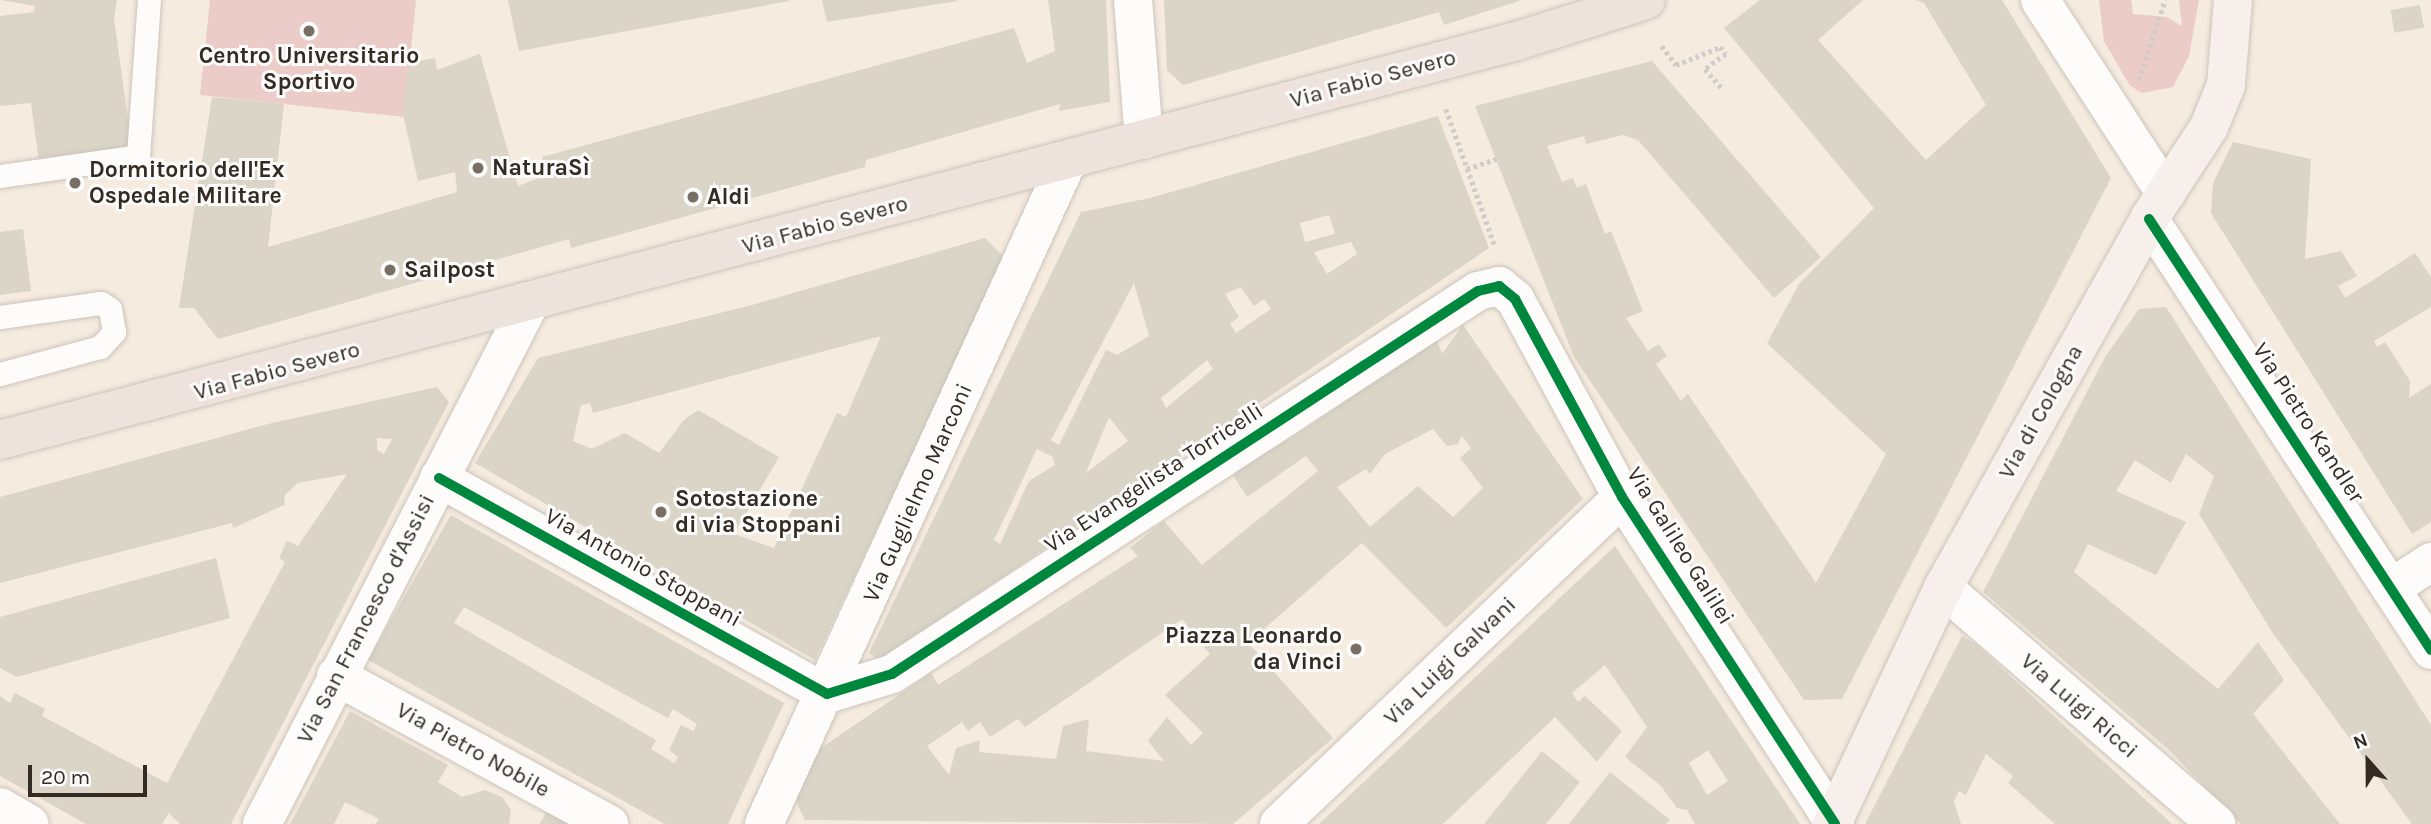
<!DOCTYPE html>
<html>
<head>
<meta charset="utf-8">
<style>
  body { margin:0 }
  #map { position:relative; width:2431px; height:824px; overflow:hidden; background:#f5ebdf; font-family:Karla,sans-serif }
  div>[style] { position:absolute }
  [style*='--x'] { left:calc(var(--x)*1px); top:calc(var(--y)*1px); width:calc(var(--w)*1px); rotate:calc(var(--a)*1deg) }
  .green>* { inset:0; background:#ebccc8 }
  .building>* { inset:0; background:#dad5c7; transform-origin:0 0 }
  .path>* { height:4.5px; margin-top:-2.25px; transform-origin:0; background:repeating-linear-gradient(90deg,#d0ccc8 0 3.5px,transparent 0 7px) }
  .roads { filter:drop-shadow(0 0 2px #ccc4ba) drop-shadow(0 0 2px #ccc4ba) }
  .service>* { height:23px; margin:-11.5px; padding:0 11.5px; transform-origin:11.5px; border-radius:11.5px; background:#fefcfa }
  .minor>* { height:38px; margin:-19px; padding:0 19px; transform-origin:19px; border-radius:19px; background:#fefcfa }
  .secondary>* { height:38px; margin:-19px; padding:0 19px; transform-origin:19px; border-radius:19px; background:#f6efeb }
  .primary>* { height:38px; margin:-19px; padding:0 19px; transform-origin:19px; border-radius:19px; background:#ede2dc }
  .cycleway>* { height:10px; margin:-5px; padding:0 5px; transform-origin:5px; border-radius:5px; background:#00873e }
  .dots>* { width:19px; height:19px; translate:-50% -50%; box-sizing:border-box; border:4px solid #fcfcfc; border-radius:50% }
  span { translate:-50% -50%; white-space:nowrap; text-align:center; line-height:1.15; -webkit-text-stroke:6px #fcfcfc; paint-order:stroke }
  .poi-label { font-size:23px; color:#342c22; font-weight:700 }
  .left { translate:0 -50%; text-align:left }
  .right { translate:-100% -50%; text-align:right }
  .street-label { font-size:23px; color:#342c22 }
  .north { position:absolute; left:2333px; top:726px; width:70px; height:70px; -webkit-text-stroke:5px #fcfcfc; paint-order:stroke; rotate:339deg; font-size:19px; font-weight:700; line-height:28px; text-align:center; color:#342c22 }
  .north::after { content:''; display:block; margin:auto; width:24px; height:32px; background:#342c22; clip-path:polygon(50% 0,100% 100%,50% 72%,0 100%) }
  .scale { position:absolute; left:28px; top:765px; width:119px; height:32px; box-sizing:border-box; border:4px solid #342c22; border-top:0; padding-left:9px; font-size:21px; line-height:24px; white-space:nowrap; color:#342c22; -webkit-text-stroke:5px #fcfcfc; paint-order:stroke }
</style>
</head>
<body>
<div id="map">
  <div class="green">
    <i style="clip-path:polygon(210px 0,416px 0,404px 117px,200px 95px)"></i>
    <i style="clip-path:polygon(2099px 0,2131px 0,2133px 14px,2167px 17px,2182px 26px,2179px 0,2199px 0,2189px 56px,2173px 87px,2142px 93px,2130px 86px,2104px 41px)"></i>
  </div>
  <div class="building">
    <i style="clip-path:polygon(1px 0,117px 0,114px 18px,132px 149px,39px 162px,31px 103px,0 106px,0 16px,34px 12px,35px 6px)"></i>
    <i style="clip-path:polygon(508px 0,789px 0,789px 1px,519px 51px)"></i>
    <i style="clip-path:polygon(822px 0,957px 0,957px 1px,827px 22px)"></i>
    <i style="clip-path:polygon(1048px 0,1106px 0,1110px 102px,1059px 111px,1060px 104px,866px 160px,865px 167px,571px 248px,569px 239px,218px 339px,194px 308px,179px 308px,212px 97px,284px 104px,268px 247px,457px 192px,455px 172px,418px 181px,403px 114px,409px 63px,435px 58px,437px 70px,480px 54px,518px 186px,549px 174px,542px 157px,1014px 28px,1027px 63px,1055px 51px)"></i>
    <i style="clip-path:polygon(1164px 0,1519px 0,1519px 1px,1444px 25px,1439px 12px,1183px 85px,1167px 70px)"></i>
    <i style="clip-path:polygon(1760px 0,1863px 0,1818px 40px,1926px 160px,1986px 105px,1924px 3px,1915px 0,2002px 0,2111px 178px,1842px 699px,1804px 700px,1574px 357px,1475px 106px,1652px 61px,1821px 257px,1774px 298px,1638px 140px,1623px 135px,1586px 144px,1584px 136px,1547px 146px,1562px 182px,1573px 178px,1577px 188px,1586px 184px,1605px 234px,1611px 231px,1643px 311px,1626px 318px,1648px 351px,1659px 344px,1667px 356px,1656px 364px,1681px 401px,1688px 394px,1816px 583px,1886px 454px,1767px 343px,1799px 284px,1874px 208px,1724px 28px)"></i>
    <i style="left:2420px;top:5px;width:23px;height:30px;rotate:80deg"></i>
    <i style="clip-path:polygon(evenodd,1438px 116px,1489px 248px,880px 660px,869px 653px,1081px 212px,1150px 198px,1438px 116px,1329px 215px,1335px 234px,1305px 242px,1300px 223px,1329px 215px,1438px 116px,1351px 242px,1357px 254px,1327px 274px,1314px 252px,1351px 242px,1438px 116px,1134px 283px,1149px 336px,1117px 355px,1106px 350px,1059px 445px,1051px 440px,1134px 283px,1438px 116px,1241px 287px,1254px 306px,1264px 299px,1271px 309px,1236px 333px,1230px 324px,1239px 317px,1225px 294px,1241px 287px,1438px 116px,1207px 360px,1213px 369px,1166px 408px,1161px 398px,1207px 360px,1438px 116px,1109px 417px,1128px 441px,1086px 473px,1109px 417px,1438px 116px,1037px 449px,1053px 457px,1055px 465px,1029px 481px,1000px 544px,994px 540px,1037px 449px)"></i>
    <i style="clip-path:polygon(2233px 142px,2311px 159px,2305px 259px,2341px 251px,2357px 276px,2338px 286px,2345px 298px,2415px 253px,2431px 277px,2431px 307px,2374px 341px,2377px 347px,2385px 342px,2410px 381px,2409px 398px,2431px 384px,2431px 522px,2412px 534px,2211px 213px,2213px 183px)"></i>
    <i style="clip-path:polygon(23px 229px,31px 291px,0 295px,0 232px)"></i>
    <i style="clip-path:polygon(evenodd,985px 238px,1005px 258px,815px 660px,475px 463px,538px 358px,752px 305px,985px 238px,881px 336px,846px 417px,837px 413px,774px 548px,734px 534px,779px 457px,698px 410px,684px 420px,659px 453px,625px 433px,592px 449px,573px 441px,581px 405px,590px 403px,593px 413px,881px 336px)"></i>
    <i style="clip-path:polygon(2166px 307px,2431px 725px,2431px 824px,2412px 824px,2272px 632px,2199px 514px,2214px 476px,2186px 454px,2171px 483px,2135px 460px,2116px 491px,2186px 522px,2156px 575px,2088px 544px,2074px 572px,2218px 689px,2258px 642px,2284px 680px,2253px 714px,2340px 824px,2241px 824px,2168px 749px,1983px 592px,2105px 357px,2139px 309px)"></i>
    <i style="clip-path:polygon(evenodd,1463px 325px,1583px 499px,1446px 628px,1362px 543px,1248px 643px,1333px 738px,1233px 824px,805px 820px,796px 801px,818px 750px,931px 673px,938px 685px,1138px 556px,1130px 548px,1164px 521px,1202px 565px,1318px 471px,1306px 456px,1247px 497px,1231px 472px,1293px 437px,1437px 339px,1442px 354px,1463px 325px,1433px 429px,1447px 446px,1458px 444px,1462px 436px,1471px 448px,1460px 458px,1483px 488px,1453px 517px,1418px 486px,1370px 527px,1337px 487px,1366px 469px,1370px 474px,1385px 454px,1433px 429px,1463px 325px,1182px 619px,1210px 654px,1165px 695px,1203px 733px,1191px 745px,1167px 717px,1148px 741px,1164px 761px,1086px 751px,1089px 719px,1063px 726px,1056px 759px,979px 752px,980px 740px,956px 748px,949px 775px,927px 746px,962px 722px,968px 731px,980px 722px,990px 737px,1018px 719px,1025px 727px,1182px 619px)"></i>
    <i style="clip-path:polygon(evenodd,437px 387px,449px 402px,231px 824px,180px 824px,169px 813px,162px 824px,86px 824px,0 776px,0 696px,10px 703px,15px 693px,45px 709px,42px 716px,167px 783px,285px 562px,279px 558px,287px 541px,298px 546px,347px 474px,298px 483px,285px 495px,284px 505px,233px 528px,232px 523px,0 583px,0 497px,268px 424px,437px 387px,377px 438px,392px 439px,384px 454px,377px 450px,377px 438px)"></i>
    <i style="clip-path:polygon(evenodd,451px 515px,784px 703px,728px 824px,665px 824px,368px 660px,451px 515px,464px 607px,668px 718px,673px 709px,697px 724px,694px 731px,681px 725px,669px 750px,678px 757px,674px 763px,651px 749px,656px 740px,454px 623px,464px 607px)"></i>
    <i style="clip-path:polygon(evenodd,1615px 546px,1800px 824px,1695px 824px,1687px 810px,1677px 808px,1661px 786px,1625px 757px,1647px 727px,1605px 665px,1572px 693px,1578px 702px,1585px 696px,1622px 731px,1597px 762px,1555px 717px,1443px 824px,1319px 824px,1615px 546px,1708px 750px,1728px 781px,1707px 795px,1689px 763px,1708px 750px)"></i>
    <i style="clip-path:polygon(216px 558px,230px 618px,17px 677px,0 668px,0 617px)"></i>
    <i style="clip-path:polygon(1962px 636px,1974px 643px,2172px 824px,2055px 824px,2008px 783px,2013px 776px,1986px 754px,1966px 795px,1959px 791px,1954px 801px,1961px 824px,1865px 824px)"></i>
    <i style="clip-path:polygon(350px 711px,448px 765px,438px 782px,462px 797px,485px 790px,502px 797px,511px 810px,509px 824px,376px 824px,379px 819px,345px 802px,334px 824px,290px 824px)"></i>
    <i style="clip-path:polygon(1542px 751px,1580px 782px,1546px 824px,1484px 824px)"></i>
    <i style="clip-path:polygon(1610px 772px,1670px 820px,1666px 824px,1569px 824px)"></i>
    <i style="clip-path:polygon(547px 811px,571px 824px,540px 824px)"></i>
  </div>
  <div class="path">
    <i style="--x:1662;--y:46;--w:24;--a:54"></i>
    <i style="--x:1676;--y:65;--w:48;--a:-22.2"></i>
    <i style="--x:1720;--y:47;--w:9;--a:49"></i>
    <i style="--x:1726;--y:54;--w:26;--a:144"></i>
    <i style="--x:1705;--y:69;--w:27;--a:48"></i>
    <i style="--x:2139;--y:80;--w:84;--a:-72"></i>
    <i style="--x:1446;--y:109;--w:145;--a:70.3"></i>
    <i style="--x:1467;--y:169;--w:31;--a:-19"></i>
  </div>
  <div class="roads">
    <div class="service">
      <i style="--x:0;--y:176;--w:139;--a:-8.2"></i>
      <i style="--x:138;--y:156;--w:156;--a:-86"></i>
      <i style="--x:0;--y:317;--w:102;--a:-7.9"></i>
      <i style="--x:101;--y:303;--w:11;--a:34"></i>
      <i style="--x:110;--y:309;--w:23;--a:80"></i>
      <i style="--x:114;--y:332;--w:21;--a:133"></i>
      <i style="--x:100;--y:347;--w:104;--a:164.9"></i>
    </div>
    <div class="minor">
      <i style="--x:1133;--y:0;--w:140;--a:85.5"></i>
      <i style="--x:2040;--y:0;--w:231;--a:57"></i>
      <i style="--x:2149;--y:219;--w:515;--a:56.8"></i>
      <i style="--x:439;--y:478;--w:444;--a:29.1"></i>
      <i style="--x:827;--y:694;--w:68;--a:-17.1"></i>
      <i style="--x:892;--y:674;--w:700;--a:-33.17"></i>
      <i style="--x:1478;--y:291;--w:22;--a:-13"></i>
      <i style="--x:1499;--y:286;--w:21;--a:39"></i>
      <i style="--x:1515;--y:299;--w:225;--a:61.6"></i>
      <i style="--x:1622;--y:497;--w:390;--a:56.9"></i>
      <i style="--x:1943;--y:588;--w:361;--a:40.8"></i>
      <i style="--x:2391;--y:588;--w:48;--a:-33"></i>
      <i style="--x:336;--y:676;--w:311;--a:28.5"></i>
      <i style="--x:0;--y:807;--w:34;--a:30"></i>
      <i style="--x:262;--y:824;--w:586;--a:-62.78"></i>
      <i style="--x:764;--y:824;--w:730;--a:-65.4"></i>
      <i style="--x:1279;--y:824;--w:474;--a:-43.6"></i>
    </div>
    <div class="secondary">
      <i style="--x:1832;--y:824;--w:261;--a:-64.8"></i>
      <i style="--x:1943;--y:588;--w:423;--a:-60.8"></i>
      <i style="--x:2149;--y:219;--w:110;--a:-56.9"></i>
      <i style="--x:2209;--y:127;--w:45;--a:-68"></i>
      <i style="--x:2226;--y:85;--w:85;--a:-85.3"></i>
    </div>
    <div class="primary">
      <i style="--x:0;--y:440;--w:1572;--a:-14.74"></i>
      <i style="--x:1520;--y:40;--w:132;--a:-17.6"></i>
    </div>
  </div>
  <div class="cycleway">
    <i style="--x:2149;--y:219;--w:515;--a:56.8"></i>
    <i style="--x:439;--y:478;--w:444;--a:29.1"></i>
    <i style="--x:827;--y:694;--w:68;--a:-17.1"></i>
    <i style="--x:892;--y:674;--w:700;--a:-33.17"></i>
    <i style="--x:1478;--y:291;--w:22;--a:-13"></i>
    <i style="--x:1499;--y:286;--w:21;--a:39"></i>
    <i style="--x:1515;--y:299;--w:225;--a:61.6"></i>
    <i style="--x:1622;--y:497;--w:390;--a:56.9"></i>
  </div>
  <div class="dots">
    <i style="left:309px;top:31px;background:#786f64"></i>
    <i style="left:478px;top:168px;background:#786f64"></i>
    <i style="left:75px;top:183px;background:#786f64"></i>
    <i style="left:693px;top:197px;background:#786f64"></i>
    <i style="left:390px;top:270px;background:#786f64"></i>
    <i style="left:661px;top:512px;background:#786f64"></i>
    <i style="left:1356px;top:649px;background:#786f64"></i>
  </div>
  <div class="poi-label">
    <span style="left:309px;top:69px">Centro Universitario<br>Sportivo</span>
    <span class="left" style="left:492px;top:168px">NaturaSì</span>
    <span class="left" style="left:89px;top:183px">Dormitorio dell'Ex<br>Ospedale Militare</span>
    <span class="left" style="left:707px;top:197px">Aldi</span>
    <span class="left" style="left:404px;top:270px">Sailpost</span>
    <span class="left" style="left:675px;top:512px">Sotostazione<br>di via Stoppani</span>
    <span class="right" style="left:1342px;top:649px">Piazza Leonardo<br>da Vinci</span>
  </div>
  <div class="street-label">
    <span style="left:1373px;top:79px;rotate:-15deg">Via Fabio Severo</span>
    <span style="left:825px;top:225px;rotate:-15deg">Via Fabio Severo</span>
    <span style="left:277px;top:371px;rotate:-15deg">Via Fabio Severo</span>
    <span style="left:2041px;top:412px;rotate:-61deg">Via di Cologna</span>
    <span style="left:2308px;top:423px;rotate:57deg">Via Pietro Kandler</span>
    <span style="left:1154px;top:478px;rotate:-33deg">Via Evangelista Torricelli</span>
    <span style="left:918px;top:493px;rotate:-66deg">Via Guglielmo Marconi</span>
    <span style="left:1680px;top:546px;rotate:58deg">Via Galileo Galilei</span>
    <span style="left:643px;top:568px;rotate:29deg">Via Antonio Stoppani</span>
    <span style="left:366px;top:619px;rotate:-63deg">Via San Francesco d'Assisi</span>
    <span style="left:1450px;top:661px;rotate:-44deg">Via Luigi Galvani</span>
    <span style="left:2079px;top:706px;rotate:41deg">Via Luigi Ricci</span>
    <span style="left:473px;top:750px;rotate:29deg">Via Pietro Nobile</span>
  </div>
  <div class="north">N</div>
  <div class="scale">20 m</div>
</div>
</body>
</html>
